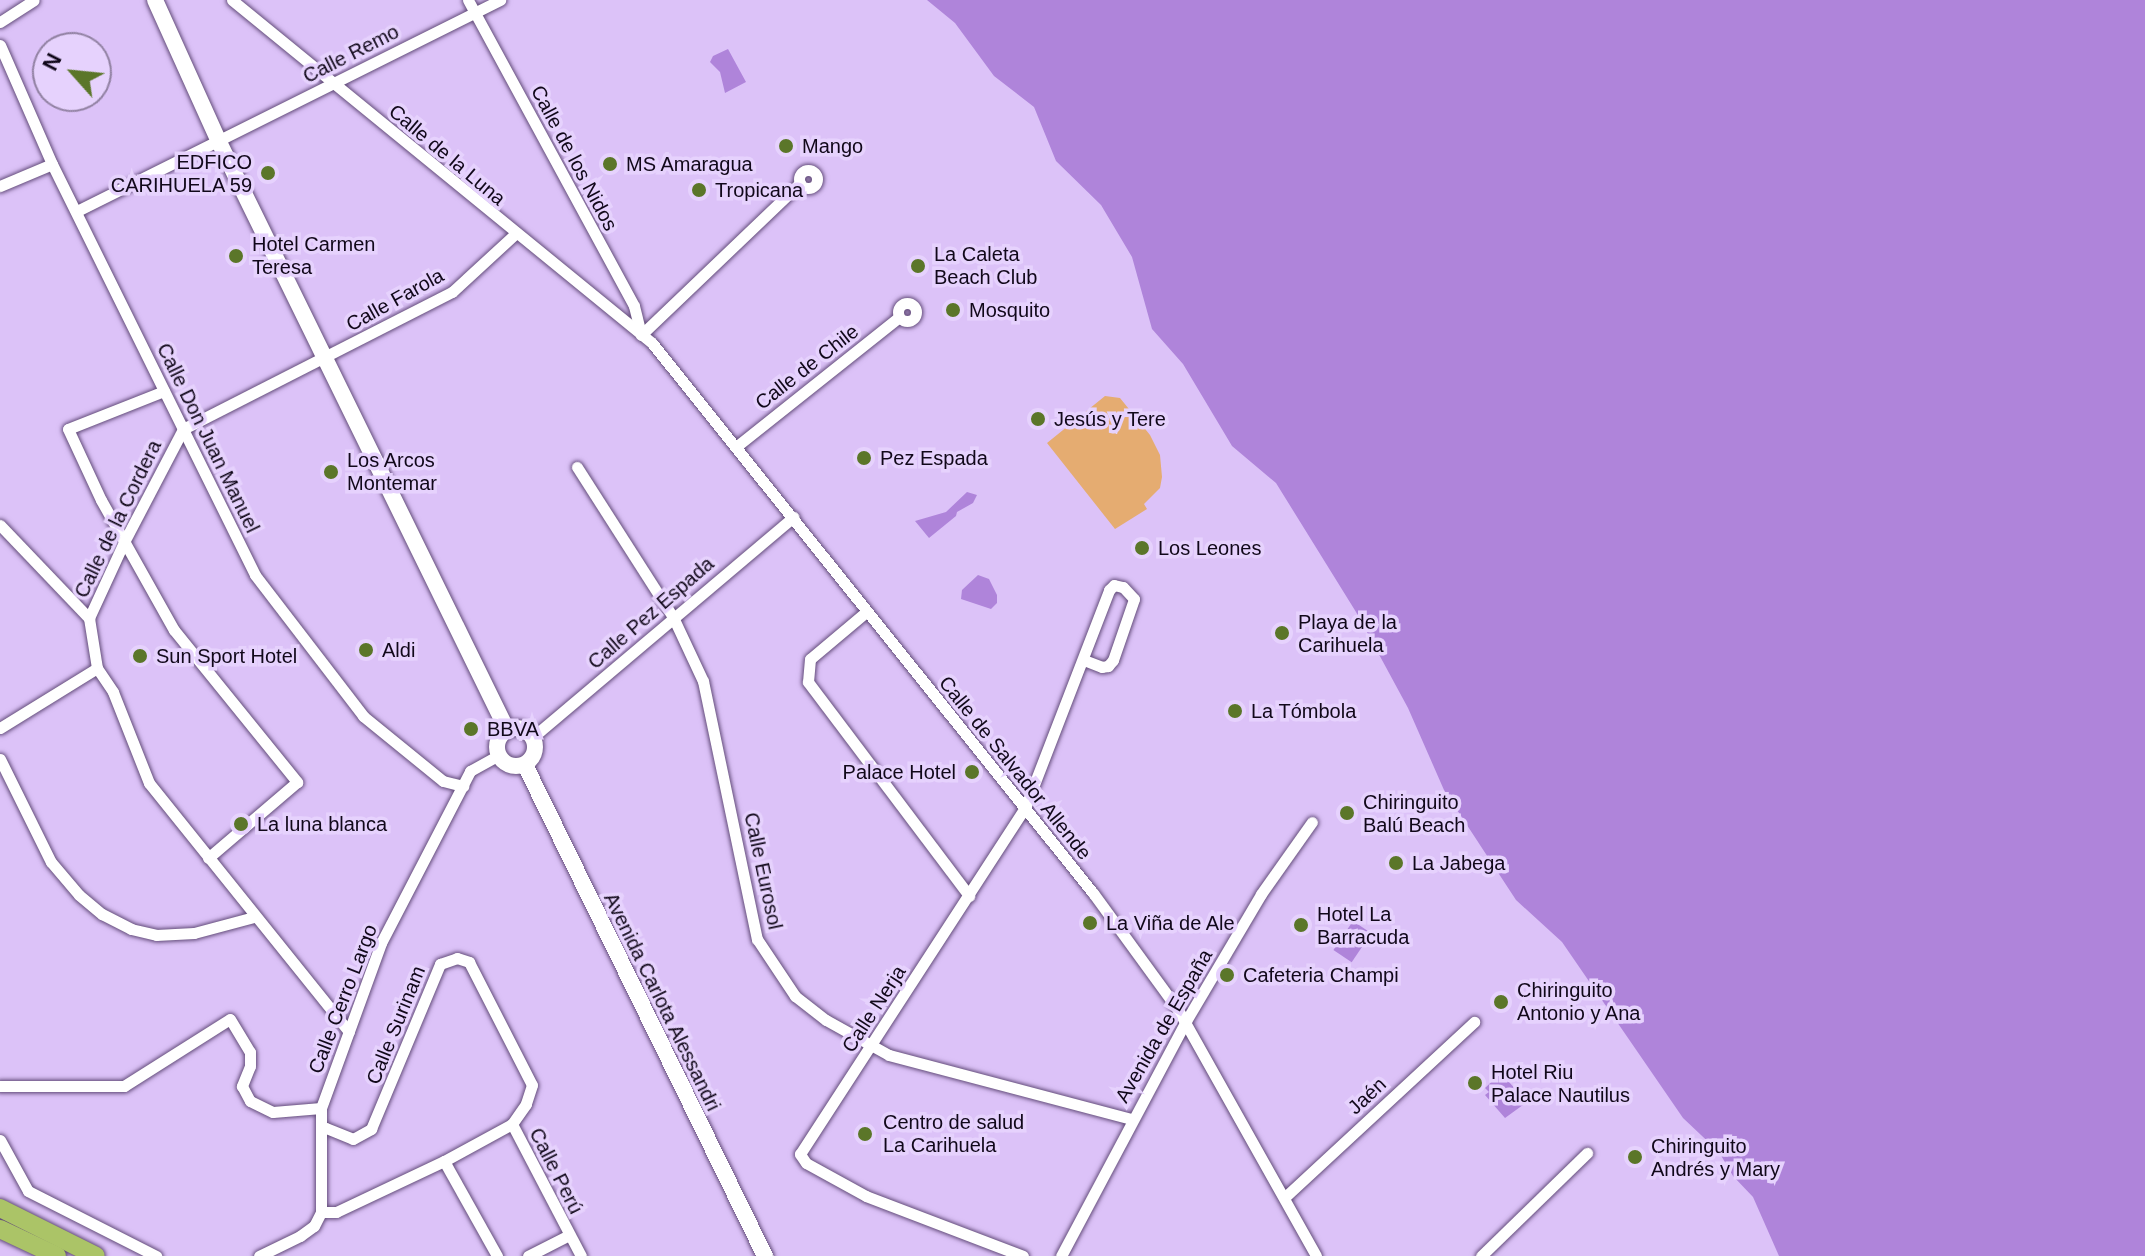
<!DOCTYPE html>
<html>
<head>
<meta charset="utf-8">
<style>
  body { margin:0 }
  #map { position:relative; width:2145px; height:1256px; overflow:hidden; background:#dcc2f8; font-family:Helvetica,sans-serif }
  div>[style] { position:absolute }
  [style*='--x'] { left:calc(var(--x)*1px); top:calc(var(--y)*1px); width:calc(var(--w)*1px); rotate:calc(var(--a)*1deg) }
  .green>* { inset:0; background:#e5ac71 }
  .water>* { inset:0; background:#af84da; transform-origin:0 0 }
  .roads { filter:drop-shadow(0 0 2px #644d7b) drop-shadow(0 0 2px #644d7b) }
  .minor>* { height:11px; margin:-5.5px; padding:0 5.5px; transform-origin:5.5px; border-radius:5.5px; background:#fff }
  .minor>.ring { margin:-5.5px; padding:0; box-sizing:content-box; background:none; border:11px solid #fff; border-radius:50% }
  .secondary>* { height:16px; margin:-8px; padding:0 8px; transform-origin:8px; border-radius:8px; background:#fff }
  .secondary>.ring { margin:-8px; padding:0; box-sizing:content-box; background:none; border:16px solid #fff; border-radius:50% }
  .primary>* { height:18px; margin:-9px; padding:0 9px; transform-origin:9px; border-radius:9px; background:#abc467 }
  .dots>* { width:22px; height:22px; translate:-50% -50%; box-sizing:border-box; border:4px solid #e6d2fd; border-radius:50% }
  span { translate:-50% -50%; white-space:nowrap; text-align:center; line-height:1.15; -webkit-text-stroke:7px #e6d2fd; paint-order:stroke }
  .street-label { font-size:20px; color:#11081a }
  .poi-label { font-size:20px; color:#11081a }
  .left { translate:0 -50%; text-align:left }
  .right { translate:-100% -50%; text-align:right }
  .north { position:absolute; left:32px; top:32px; width:80px; height:80px; box-sizing:border-box; background:#e6d2fd; border:2px solid #9181a2; border-radius:50%; rotate:297deg; font-size:22px; font-weight:700; line-height:32px; text-align:center; color:#11081a }
  .north::after { content:''; display:block; margin:auto; width:28px; height:36px; background:#5b7629; clip-path:polygon(50% 0,100% 100%,50% 72%,0 100%) }
</style>
</head>
<body>
<div id="map">
  <div class="green">
    <i style="clip-path:polygon(1105px 396px,1120px 398px,1150px 435px,1160px 455px,1162px 477px,1160px 488px,1144px 504px,1147px 509px,1115px 529px,1047px 443px)"></i>
  </div>
  <div class="water">
    <i style="clip-path:polygon(927px 0,2145px 0,2145px 1256px,1779px 1256px,1753px 1197px,1733px 1176px,1719px 1152px,1683px 1118px,1562px 942px,1516px 900px,1444px 790px,1408px 708px,1356px 612px,1276px 483px,1232px 446px,1183px 364px,1152px 329px,1132px 257px,1101px 205px,1056px 161px,1034px 107px,994px 76px,955px 23px)"></i>
    <i style="clip-path:polygon(728px 49px,746px 82px,725px 93px,720px 72px,710px 62px,713px 56px)"></i>
    <i style="clip-path:polygon(967px 492px,977px 495px,973px 503px,957px 512px,956px 516px,929px 538px,915px 521px,946px 512px)"></i>
    <i style="clip-path:polygon(978px 575px,989px 579px,997px 595px,997px 603px,991px 609px,961px 599px,962px 590px)"></i>
    <i style="left:1353px;top:921px;width:22px;height:35px;rotate:34deg"></i>
    <i style="clip-path:polygon(1501px 1073px,1527px 1102px,1505px 1118px,1485px 1095px,1489px 1092px,1485px 1088px)"></i>
  </div>
  <div class="roads">
    <div class="minor">
      <i style="--x:232;--y:0;--w:542;--a:39.24"></i>
      <i style="--x:652;--y:343;--w:705;--a:51.28"></i>
      <i style="--x:1093;--y:893;--w:142;--a:53.9"></i>
      <i style="--x:1177;--y:1008;--w:284;--a:60.7"></i>
      <i style="--x:468;--y:0;--w:348;--a:61.5"></i>
      <i style="--x:634;--y:306;--w:29;--a:76"></i>
      <i style="--x:0;--y:22;--w:40;--a:-32.9"></i>
      <i style="--x:0;--y:45;--w:130;--a:66.4"></i>
      <i style="--x:52;--y:164;--w:458;--a:63.7"></i>
      <i style="--x:255;--y:575;--w:178;--a:52.5"></i>
      <i style="--x:363;--y:716;--w:103;--a:39.1"></i>
      <i style="--x:443;--y:781;--w:21;--a:14"></i>
      <i class="ring" style="left:799px;top:170px;width:7px;height:7px"></i>
      <i style="--x:0;--y:186;--w:56;--a:-22.9"></i>
      <i style="--x:77;--y:211;--w:473;--a:-26.5"></i>
      <i class="ring" style="left:898px;top:303px;width:7px;height:7px"></i>
      <i style="--x:641;--y:335;--w:220;--a:-43.7"></i>
      <i style="--x:164;--y:391;--w:103;--a:158.4"></i>
      <i style="--x:68;--y:429;--w:78;--a:65.1"></i>
      <i style="--x:101;--y:500;--w:149;--a:60.7"></i>
      <i style="--x:174;--y:630;--w:196;--a:51"></i>
      <i style="--x:297;--y:782;--w:117;--a:139.5"></i>
      <i style="--x:737;--y:446;--w:207;--a:-38.5"></i>
      <i style="--x:577;--y:467;--w:178;--a:57.4"></i>
      <i style="--x:673;--y:617;--w:71;--a:64.9"></i>
      <i style="--x:703;--y:681;--w:264;--a:78.2"></i>
      <i style="--x:757;--y:939;--w:69;--a:56.3"></i>
      <i style="--x:795;--y:996;--w:39;--a:38"></i>
      <i style="--x:826;--y:1020;--w:72;--a:29.1"></i>
      <i style="--x:889;--y:1055;--w:251;--a:14.8"></i>
      <i style="--x:0;--y:525;--w:129;--a:46.3"></i>
      <i style="--x:866;--y:612;--w:73;--a:140"></i>
      <i style="--x:810;--y:659;--w:23;--a:95"></i>
      <i style="--x:808;--y:682;--w:268;--a:53"></i>
      <i style="--x:97;--y:668;--w:29;--a:56"></i>
      <i style="--x:113;--y:692;--w:98;--a:68.4"></i>
      <i style="--x:149;--y:783;--w:319;--a:51.2"></i>
      <i style="--x:0;--y:728;--w:114;--a:-31.7"></i>
      <i style="--x:97;--y:668;--w:51;--a:-99.1"></i>
      <i style="--x:89;--y:618;--w:84;--a:-65.3"></i>
      <i style="--x:124;--y:542;--w:127;--a:-62.4"></i>
      <i style="--x:183;--y:429;--w:302;--a:-27"></i>
      <i style="--x:452;--y:292;--w:86;--a:-42.6"></i>
      <i style="--x:533;--y:737;--w:341;--a:-40.2"></i>
      <i style="--x:0;--y:759;--w:115;--a:63.7"></i>
      <i style="--x:51;--y:862;--w:43;--a:49.7"></i>
      <i style="--x:79;--y:895;--w:30;--a:40"></i>
      <i style="--x:102;--y:914;--w:33;--a:27"></i>
      <i style="--x:131;--y:929;--w:26;--a:13"></i>
      <i style="--x:156;--y:935;--w:38;--a:-3"></i>
      <i style="--x:194;--y:933;--w:62;--a:-14.9"></i>
      <i style="--x:0;--y:1086;--w:124;--a:0"></i>
      <i style="--x:124;--y:1086;--w:125;--a:-32.3"></i>
      <i style="--x:230;--y:1019;--w:39;--a:59"></i>
      <i style="--x:250;--y:1052;--w:14;--a:90"></i>
      <i style="--x:250;--y:1066;--w:22;--a:112"></i>
      <i style="--x:242;--y:1086;--w:17;--a:62"></i>
      <i style="--x:250;--y:1101;--w:25;--a:26"></i>
      <i style="--x:273;--y:1112;--w:48;--a:-4.8"></i>
      <i style="--x:512;--y:1124;--w:149;--a:62.4"></i>
      <i style="--x:321;--y:1130;--w:5;--a:-22"></i>
      <i style="--x:326;--y:1128;--w:29;--a:22"></i>
      <i style="--x:353;--y:1139;--w:21;--a:-29"></i>
      <i style="--x:371;--y:1129;--w:179;--a:-67.3"></i>
      <i style="--x:440;--y:964;--w:18;--a:-19"></i>
      <i style="--x:457;--y:958;--w:13;--a:18"></i>
      <i style="--x:469;--y:962;--w:138;--a:62.9"></i>
      <i style="--x:532;--y:1085;--w:20;--a:108"></i>
      <i style="--x:526;--y:1104;--w:24;--a:125"></i>
      <i style="--x:512;--y:1124;--w:77;--a:151.4"></i>
      <i style="--x:444;--y:1161;--w:119;--a:154.7"></i>
      <i style="--x:336;--y:1212;--w:15;--a:180"></i>
      <i style="--x:0;--y:1140;--w:58;--a:61.2"></i>
      <i style="--x:28;--y:1191;--w:144;--a:26.9"></i>
      <i style="--x:444;--y:1161;--w:109;--a:60.8"></i>
      <i style="--x:1285;--y:1197;--w:258;--a:-42.8"></i>
      <i style="--x:259;--y:1256;--w:46;--a:-26"></i>
      <i style="--x:300;--y:1236;--w:17;--a:-36"></i>
      <i style="--x:314;--y:1226;--w:16;--a:-63"></i>
      <i style="--x:321;--y:1212;--w:104;--a:-90"></i>
      <i style="--x:321;--y:1108;--w:176;--a:-70"></i>
      <i style="--x:381;--y:943;--w:194;--a:-62.6"></i>
      <i style="--x:470;--y:771;--w:33;--a:-29"></i>
      <i style="--x:528;--y:1256;--w:46;--a:-27.1"></i>
      <i style="--x:1023;--y:1256;--w:168;--a:-159.1"></i>
      <i style="--x:866;--y:1196;--w:68;--a:-151.2"></i>
      <i style="--x:806;--y:1163;--w:11;--a:-124"></i>
      <i style="--x:800;--y:1154;--w:413;--a:-57"></i>
      <i style="--x:1025;--y:808;--w:234;--a:-68.9"></i>
      <i style="--x:1109;--y:590;--w:7;--a:-45"></i>
      <i style="--x:1114;--y:585;--w:9;--a:13"></i>
      <i style="--x:1123;--y:587;--w:16;--a:47"></i>
      <i style="--x:1134;--y:599;--w:65;--a:109"></i>
      <i style="--x:1113;--y:660;--w:8;--a:130"></i>
      <i style="--x:1108;--y:666;--w:6;--a:171"></i>
      <i style="--x:1102;--y:667;--w:19;--a:-159"></i>
      <i style="--x:1061;--y:1256;--w:266;--a:-62"></i>
      <i style="--x:1186;--y:1021;--w:147;--a:-59.4"></i>
      <i style="--x:1261;--y:894;--w:88;--a:-54.7"></i>
      <i style="--x:1481;--y:1256;--w:148;--a:-44.2"></i>
    </div>
    <div class="secondary">
      <i style="--x:155;--y:0;--w:156;--a:65.7"></i>
      <i style="--x:219;--y:142;--w:655;--a:63.9"></i>
      <i class="ring" style="left:497px;top:728px;width:22px;height:22px"></i>
      <i style="--x:525;--y:765;--w:547;--a:63.95"></i>
    </div>
    <div class="primary">
      <i style="--x:0;--y:1208;--w:107;--a:26.6"></i>
      <i style="--x:0;--y:1229;--w:63;--a:25.3"></i>
    </div>
  </div>
  <div class="dots">
    <i style="left:786px;top:146px;background:#5b7629"></i>
    <i style="left:610px;top:164px;background:#5b7629"></i>
    <i style="left:268px;top:173px;background:#5b7629"></i>
    <i style="left:699px;top:190px;background:#5b7629"></i>
    <i style="left:236px;top:256px;background:#5b7629"></i>
    <i style="left:918px;top:266px;background:#5b7629"></i>
    <i style="left:953px;top:310px;background:#5b7629"></i>
    <i style="left:1038px;top:419px;background:#5b7629"></i>
    <i style="left:864px;top:458px;background:#5b7629"></i>
    <i style="left:331px;top:472px;background:#5b7629"></i>
    <i style="left:1142px;top:548px;background:#5b7629"></i>
    <i style="left:1282px;top:633px;background:#5b7629"></i>
    <i style="left:366px;top:650px;background:#5b7629"></i>
    <i style="left:140px;top:656px;background:#5b7629"></i>
    <i style="left:1235px;top:711px;background:#5b7629"></i>
    <i style="left:471px;top:729px;background:#5b7629"></i>
    <i style="left:972px;top:772px;background:#5b7629"></i>
    <i style="left:1347px;top:813px;background:#5b7629"></i>
    <i style="left:241px;top:824px;background:#5b7629"></i>
    <i style="left:1396px;top:863px;background:#5b7629"></i>
    <i style="left:1090px;top:923px;background:#5b7629"></i>
    <i style="left:1301px;top:925px;background:#5b7629"></i>
    <i style="left:1227px;top:975px;background:#5b7629"></i>
    <i style="left:1501px;top:1002px;background:#5b7629"></i>
    <i style="left:1475px;top:1083px;background:#5b7629"></i>
    <i style="left:865px;top:1134px;background:#5b7629"></i>
    <i style="left:1635px;top:1157px;background:#5b7629"></i>
  </div>
  <div class="street-label">
    <span style="left:351px;top:54px;rotate:-27deg">Calle Remo</span>
    <span style="left:447px;top:155px;rotate:40deg">Calle de la Luna</span>
    <span style="left:574px;top:158px;rotate:62deg">Calle de los Nidos</span>
    <span style="left:395px;top:300px;rotate:-29deg">Calle Farola</span>
    <span style="left:807px;top:367px;rotate:-38deg">Calle de Chile</span>
    <span style="left:208px;top:438px;rotate:64deg">Calle Don Juan Manuel</span>
    <span style="left:118px;top:519px;rotate:-64deg">Calle de la Cordera</span>
    <span style="left:651px;top:613px;rotate:-41deg">Calle Pez Espada</span>
    <span style="left:1015px;top:768px;rotate:51deg">Calle de Salvador Allende</span>
    <span style="left:763px;top:871px;rotate:78deg">Calle Eurosol</span>
    <span style="left:343px;top:999px;rotate:-69deg">Calle Cerro Largo</span>
    <span style="left:662px;top:1002px;rotate:64deg">Avenida Carlota Alessandri</span>
    <span style="left:874px;top:1009px;rotate:-57deg">Calle Nerja</span>
    <span style="left:396px;top:1025px;rotate:-68deg">Calle Surinam</span>
    <span style="left:1164px;top:1026px;rotate:-60deg">Avenida de España</span>
    <span style="left:1367px;top:1096px;rotate:-43deg">Jaén</span>
    <span style="left:556px;top:1171px;rotate:63deg">Calle Perú</span>
  </div>
  <div class="poi-label">
    <span class="left" style="left:802px;top:146px">Mango</span>
    <span class="right" style="left:252px;top:174px">EDFICO<br>CARIHUELA 59</span>
    <span class="left" style="left:626px;top:164px">MS Amaragua</span>
    <span class="left" style="left:715px;top:190px">Tropicana</span>
    <span class="left" style="left:252px;top:256px">Hotel Carmen<br>Teresa</span>
    <span class="left" style="left:934px;top:266px">La Caleta<br>Beach Club</span>
    <span class="left" style="left:969px;top:310px">Mosquito</span>
    <span class="left" style="left:1054px;top:419px">Jesús y Tere</span>
    <span class="left" style="left:880px;top:458px">Pez Espada</span>
    <span class="left" style="left:347px;top:472px">Los Arcos<br>Montemar</span>
    <span class="left" style="left:1158px;top:548px">Los Leones</span>
    <span class="left" style="left:1298px;top:634px">Playa de la<br>Carihuela</span>
    <span class="left" style="left:382px;top:650px">Aldi</span>
    <span class="left" style="left:156px;top:656px">Sun Sport Hotel</span>
    <span class="left" style="left:1251px;top:711px">La Tómbola</span>
    <span class="left" style="left:487px;top:729px">BBVA</span>
    <span class="right" style="left:956px;top:772px">Palace Hotel</span>
    <span class="left" style="left:1363px;top:814px">Chiringuito<br>Balú Beach</span>
    <span class="left" style="left:257px;top:824px">La luna blanca</span>
    <span class="left" style="left:1412px;top:863px">La Jabega</span>
    <span class="left" style="left:1317px;top:926px">Hotel La<br>Barracuda</span>
    <span class="left" style="left:1106px;top:923px">La Viña de Ale</span>
    <span class="left" style="left:1243px;top:975px">Cafeteria Champi</span>
    <span class="left" style="left:1517px;top:1002px">Chiringuito<br>Antonio y Ana</span>
    <span class="left" style="left:1491px;top:1084px">Hotel Riu<br>Palace Nautilus</span>
    <span class="left" style="left:883px;top:1134px">Centro de salud<br>La Carihuela</span>
    <span class="left" style="left:1651px;top:1158px">Chiringuito<br>Andrés y Mary</span>
  </div>
  <div class="north">N</div>
</div>
</body>
</html>
